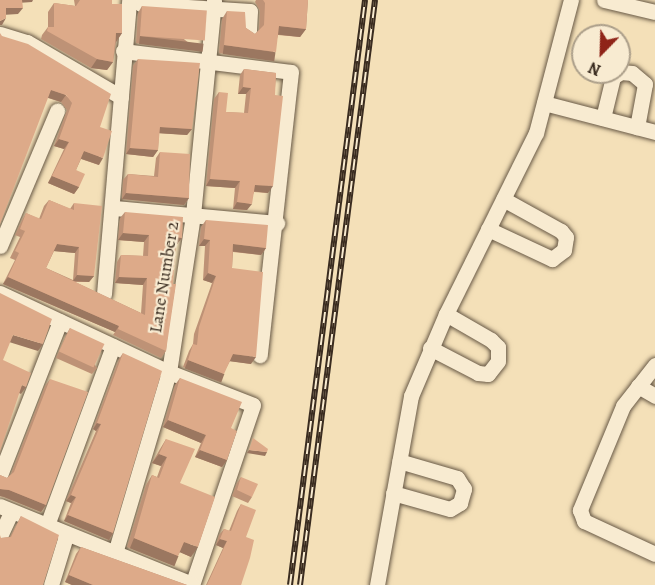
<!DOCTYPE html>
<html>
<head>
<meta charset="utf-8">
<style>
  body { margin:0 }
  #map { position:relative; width:655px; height:585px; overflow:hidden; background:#f4e0b8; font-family:Alegreya,serif }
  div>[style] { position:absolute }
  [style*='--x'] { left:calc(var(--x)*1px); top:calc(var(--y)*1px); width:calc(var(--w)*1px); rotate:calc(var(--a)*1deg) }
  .roads { filter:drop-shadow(0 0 2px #685946) drop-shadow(0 0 2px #685946) }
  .minor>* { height:15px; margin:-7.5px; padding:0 7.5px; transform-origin:7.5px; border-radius:7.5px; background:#f8ebd1 }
  .rail>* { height:6px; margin-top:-3px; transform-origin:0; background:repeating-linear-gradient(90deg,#f8ebd1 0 11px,#3a2c20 0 22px); box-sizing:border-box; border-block:2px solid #3a2c20 }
  .wall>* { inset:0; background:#be9276 }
  .shaded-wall>* { inset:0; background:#9b7760; transform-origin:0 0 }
  .building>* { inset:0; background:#ddaa89; transform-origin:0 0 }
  span { translate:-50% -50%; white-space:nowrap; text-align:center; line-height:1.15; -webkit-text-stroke:4.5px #f8ebd1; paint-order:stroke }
  .street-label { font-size:18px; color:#3a2c20 }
  .north { position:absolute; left:571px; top:24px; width:60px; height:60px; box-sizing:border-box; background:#f8ebd1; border:2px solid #ac9f8a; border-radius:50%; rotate:203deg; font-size:16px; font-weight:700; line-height:24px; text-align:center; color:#3a2c20 }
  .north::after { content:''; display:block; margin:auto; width:21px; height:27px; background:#8f2418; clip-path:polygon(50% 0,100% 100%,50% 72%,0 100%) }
</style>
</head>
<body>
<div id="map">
  <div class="roads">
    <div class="minor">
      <i style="--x:136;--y:0;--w:6;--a:39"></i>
      <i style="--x:141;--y:4;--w:109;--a:3.7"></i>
      <i style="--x:250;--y:11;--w:21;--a:93"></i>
      <i style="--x:604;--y:0;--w:52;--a:13.2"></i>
      <i style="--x:0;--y:34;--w:28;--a:17"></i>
      <i style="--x:27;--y:42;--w:109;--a:30.3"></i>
      <i style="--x:123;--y:51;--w:169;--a:7.1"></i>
      <i style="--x:291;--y:72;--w:285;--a:96.3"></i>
      <i style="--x:544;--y:103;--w:115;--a:14.6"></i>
      <i style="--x:603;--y:118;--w:42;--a:-76.3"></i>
      <i style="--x:613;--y:77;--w:9;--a:-32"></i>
      <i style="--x:621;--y:72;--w:11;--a:5"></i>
      <i style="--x:632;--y:73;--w:17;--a:40"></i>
      <i style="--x:645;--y:84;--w:44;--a:100.5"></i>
      <i style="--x:114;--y:208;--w:164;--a:5.3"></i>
      <i style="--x:488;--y:229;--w:71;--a:25.1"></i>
      <i style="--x:552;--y:259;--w:15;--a:-37"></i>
      <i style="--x:564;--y:250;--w:13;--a:-81"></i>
      <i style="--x:566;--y:237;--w:8;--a:-130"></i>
      <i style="--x:561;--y:231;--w:66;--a:-151.1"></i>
      <i style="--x:0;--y:246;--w:147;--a:-67.1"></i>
      <i style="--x:0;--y:293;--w:187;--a:25.1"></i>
      <i style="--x:169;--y:372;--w:90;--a:21.4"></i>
      <i style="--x:253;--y:405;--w:190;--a:108.7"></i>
      <i style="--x:104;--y:294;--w:295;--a:-85.1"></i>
      <i style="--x:430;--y:348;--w:54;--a:27.5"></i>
      <i style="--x:478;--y:373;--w:10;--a:6"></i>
      <i style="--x:488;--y:374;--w:16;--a:-52"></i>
      <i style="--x:498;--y:361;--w:14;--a:-90"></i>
      <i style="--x:498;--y:347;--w:10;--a:-135"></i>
      <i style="--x:491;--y:340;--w:52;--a:-150"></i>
      <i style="--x:655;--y:365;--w:52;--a:128"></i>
      <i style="--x:623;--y:406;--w:113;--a:112.5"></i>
      <i style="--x:580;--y:510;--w:12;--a:70"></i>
      <i style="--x:584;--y:521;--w:78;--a:24.9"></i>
      <i style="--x:638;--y:386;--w:20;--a:30"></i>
      <i style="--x:0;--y:475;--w:165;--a:-68.7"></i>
      <i style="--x:393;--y:493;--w:59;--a:15.7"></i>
      <i style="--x:450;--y:509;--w:12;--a:-31"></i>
      <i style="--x:460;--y:503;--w:15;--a:-74"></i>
      <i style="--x:464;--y:489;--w:13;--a:-122"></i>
      <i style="--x:457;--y:478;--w:60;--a:-163.7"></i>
      <i style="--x:0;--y:506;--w:207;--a:22.1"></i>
      <i style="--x:46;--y:528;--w:194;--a:-69.8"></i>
      <i style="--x:0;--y:536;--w:26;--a:-65"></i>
      <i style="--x:115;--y:553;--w:189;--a:-73.4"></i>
      <i style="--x:169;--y:372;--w:159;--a:-81.3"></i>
      <i style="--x:193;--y:215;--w:216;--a:-84.4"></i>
      <i style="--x:51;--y:585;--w:51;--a:-73"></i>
      <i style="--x:377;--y:585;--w:192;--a:-79.8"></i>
      <i style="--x:411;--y:396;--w:89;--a:-66.9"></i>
      <i style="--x:446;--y:314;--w:202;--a:-63.6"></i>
      <i style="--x:536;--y:133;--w:138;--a:-75.3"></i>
    </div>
  </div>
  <div class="rail">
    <i style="--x:290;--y:585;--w:590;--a:-82.69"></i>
    <i style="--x:300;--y:585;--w:590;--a:-82.69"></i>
  </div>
  <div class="wall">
    <i style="clip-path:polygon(74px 0,112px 0,112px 4px,122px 33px,116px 42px,113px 62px,107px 70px,91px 68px,41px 39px,42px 35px,48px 27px,48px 12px,54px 3px,75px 6px)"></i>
    <i style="clip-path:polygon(256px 0,308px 0,306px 29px,300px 37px,278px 35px,271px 60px,219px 53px,222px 19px,227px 11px,246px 28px,255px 34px,259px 30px,260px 11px,255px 2px)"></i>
    <i style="clip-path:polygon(142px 6px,199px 51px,136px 43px,138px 13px)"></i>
    <i style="clip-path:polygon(2px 36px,100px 127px,99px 165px,81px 159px,76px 170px,79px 187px,74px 194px,48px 183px,64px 149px,54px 146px,67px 110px,61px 102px,48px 98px)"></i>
    <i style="clip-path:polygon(138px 59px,192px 129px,187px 135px,159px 133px,158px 150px,153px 157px,126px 154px,133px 66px)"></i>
    <i style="clip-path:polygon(244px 69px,276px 73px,268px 193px,254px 192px,247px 210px,233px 209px,235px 188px,206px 186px,214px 99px,219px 92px,226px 112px,244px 113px,246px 94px,238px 94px,240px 75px)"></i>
    <i style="clip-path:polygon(160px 152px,189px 198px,184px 205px,122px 199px,123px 180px,128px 174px,154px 176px,156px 158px)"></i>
    <i style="clip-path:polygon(evenodd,49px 200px,70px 209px,74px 203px,94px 276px,89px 282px,75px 282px,141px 313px,143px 285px,115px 283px,117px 262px,121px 255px,143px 256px,144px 242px,118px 240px,120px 218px,125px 212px,182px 238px,177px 244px,176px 244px,166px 351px,161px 358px,113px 335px,115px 332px,3px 284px,15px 260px,10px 258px,20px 237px,15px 235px,22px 220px,26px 213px,39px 219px,44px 206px,49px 200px,54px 251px,75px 253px,73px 280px,46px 268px,54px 251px)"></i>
    <i style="clip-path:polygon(206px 220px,266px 248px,261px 255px,233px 252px,232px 268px,251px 364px,230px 361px,219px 381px,183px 367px,189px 351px,193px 344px,194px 334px,212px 283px,203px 280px,205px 246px,199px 246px,201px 227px)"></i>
    <i style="clip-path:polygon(70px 328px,97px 368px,92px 374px,56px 358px,66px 335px)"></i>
    <i style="clip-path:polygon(123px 353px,113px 533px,109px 540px,64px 521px,71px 503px,66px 501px,96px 431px,93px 429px,119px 359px)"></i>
    <i style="clip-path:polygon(180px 378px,231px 428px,227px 460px,222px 467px,195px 457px,201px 443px,163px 427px,175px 385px)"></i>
    <i style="clip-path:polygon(50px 379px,46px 505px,41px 512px,4px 497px,0 496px,0 475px,7px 478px,11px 474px,45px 386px)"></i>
    <i style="clip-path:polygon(166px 439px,180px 483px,191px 557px,180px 552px,172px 565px,127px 547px,146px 485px,152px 475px,157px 477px,161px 466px,152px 463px,160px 449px)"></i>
    <i style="clip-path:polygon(241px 477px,252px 497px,248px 503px,232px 496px,237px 483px)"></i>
    <i style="clip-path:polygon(241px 504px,246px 537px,241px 585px,206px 585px,223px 548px,216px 545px,219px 535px,224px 529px,229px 531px,237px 511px)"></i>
    <i style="clip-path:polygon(21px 516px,43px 585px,1px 538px,10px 537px)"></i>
    <i style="clip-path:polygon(81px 547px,187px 585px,72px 585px,65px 582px,76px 554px)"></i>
  </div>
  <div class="shaded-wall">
    <i style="clip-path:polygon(20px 0,33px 0,32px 2px,18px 3px)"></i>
    <i style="clip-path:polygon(6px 8px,23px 8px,18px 14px,2px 15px)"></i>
    <i style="clip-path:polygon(6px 18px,2px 25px,0 25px,0 21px)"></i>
    <i style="clip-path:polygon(279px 26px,306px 29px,300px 37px,273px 34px)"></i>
    <i style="clip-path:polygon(116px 33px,122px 33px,116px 42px)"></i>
    <i style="left:140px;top:36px;width:64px;height:8px;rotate:7deg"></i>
    <i style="left:224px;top:45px;width:52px;height:9px;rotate:8deg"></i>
    <i style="clip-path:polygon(97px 59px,113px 62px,107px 70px,91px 68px)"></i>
    <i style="clip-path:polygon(243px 87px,251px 88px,246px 94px,238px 94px)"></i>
    <i style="clip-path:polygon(51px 90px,66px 95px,61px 102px,46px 97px)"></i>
    <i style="clip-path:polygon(160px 127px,192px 129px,187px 135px,155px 133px)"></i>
    <i style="clip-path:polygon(59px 139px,69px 142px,64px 149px,54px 146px)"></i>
    <i style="clip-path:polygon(130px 148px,158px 150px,153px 157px,126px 154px)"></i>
    <i style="clip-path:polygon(84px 151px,103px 158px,99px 165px,79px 158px)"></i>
    <i style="clip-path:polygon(52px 176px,79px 187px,74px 194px,48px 183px)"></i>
    <i style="clip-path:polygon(210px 179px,240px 181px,235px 188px,206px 186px)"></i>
    <i style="clip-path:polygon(255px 185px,273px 186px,268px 193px,250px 191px)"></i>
    <i style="clip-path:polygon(126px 193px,189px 198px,184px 205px,122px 199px)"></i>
    <i style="clip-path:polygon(237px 202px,252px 204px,247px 210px,233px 209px)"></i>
    <i style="clip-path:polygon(123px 233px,149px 235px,144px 242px,118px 240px)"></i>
    <i style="clip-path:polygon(176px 237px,182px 238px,177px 244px,171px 244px)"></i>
    <i style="clip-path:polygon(204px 239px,210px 240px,205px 246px,199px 246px)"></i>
    <i style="clip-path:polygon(57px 244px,79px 247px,75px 253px,53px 251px)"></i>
    <i style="clip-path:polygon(233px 244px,266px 248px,261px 255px,229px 251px)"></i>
    <i style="clip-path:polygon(208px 273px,216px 276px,212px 283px,203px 280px)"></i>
    <i style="clip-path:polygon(77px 275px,94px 276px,89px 282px,73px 281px)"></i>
    <i style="clip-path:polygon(8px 277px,119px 326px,115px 332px,3px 284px)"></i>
    <i style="clip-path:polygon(119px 277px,147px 278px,143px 285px,115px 283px)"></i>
    <i style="clip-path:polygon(13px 335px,43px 344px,38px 351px,9px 342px)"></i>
    <i style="clip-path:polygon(233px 354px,256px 357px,251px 364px,228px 361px)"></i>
    <i style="left:188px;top:360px;width:39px;height:9px;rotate:21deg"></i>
    <i style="clip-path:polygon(22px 385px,26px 387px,21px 394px,17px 392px)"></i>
    <i style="clip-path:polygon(168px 420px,206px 435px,201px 443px,163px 427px)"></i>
    <i style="clip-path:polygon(97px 423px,101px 424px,96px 431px,93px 429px)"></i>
    <i style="clip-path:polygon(200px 450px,227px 460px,222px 467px,195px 457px)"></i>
    <i style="clip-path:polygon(249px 450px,267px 452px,265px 456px,247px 453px)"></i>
    <i style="clip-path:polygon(159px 454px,167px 457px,161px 466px,152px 463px)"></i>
    <i style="clip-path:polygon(0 489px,9px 490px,46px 505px,41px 512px,4px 497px,0 496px)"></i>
    <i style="clip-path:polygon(71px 495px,76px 497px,71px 503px,66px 501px)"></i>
    <i style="clip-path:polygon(68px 515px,113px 533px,109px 540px,64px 521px)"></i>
    <i style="left:134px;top:538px;width:48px;height:11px;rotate:22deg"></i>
    <i style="clip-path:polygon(220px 539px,227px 541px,223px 548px,216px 545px)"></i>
    <i style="clip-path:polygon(184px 542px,198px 547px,191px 557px,177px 551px)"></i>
    <i style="clip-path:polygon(69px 575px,93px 585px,72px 585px,65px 582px)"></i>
  </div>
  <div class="building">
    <i style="clip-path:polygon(0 0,22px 0,23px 8px,6px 8px,6px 18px,0 21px)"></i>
    <i style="clip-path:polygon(80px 0,112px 0,112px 4px,122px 4px,122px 33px,116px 33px,113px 62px,97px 59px,47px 31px,48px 27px,54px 27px,54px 3px,76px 6px)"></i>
    <i style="clip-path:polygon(263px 0,308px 0,306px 29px,279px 26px,276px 52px,224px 45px,227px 11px,245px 12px,246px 28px,255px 34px,264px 25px,265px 3px)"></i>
    <i style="left:142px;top:6px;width:65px;height:30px;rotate:4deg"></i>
    <i style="clip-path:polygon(0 33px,2px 36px,28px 44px,111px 94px,100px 127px,112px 131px,103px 158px,84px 151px,76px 170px,85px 174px,79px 187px,52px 176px,69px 142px,59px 139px,72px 103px,66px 95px,51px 90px,0 224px)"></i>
    <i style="clip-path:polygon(138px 59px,200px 63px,192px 129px,160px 127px,158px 150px,130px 148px)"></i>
    <i style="clip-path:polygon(244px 69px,276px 73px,275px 95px,283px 96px,273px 186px,255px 185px,252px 204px,237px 202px,240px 181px,210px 179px,219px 92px,228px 93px,226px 112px,248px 113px,251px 88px,243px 87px)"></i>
    <i style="clip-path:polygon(160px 152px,190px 154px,189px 198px,126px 193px,128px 174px,158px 177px)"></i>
    <i style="clip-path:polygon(49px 200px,74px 210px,74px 203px,102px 206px,94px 276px,77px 275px,79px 247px,57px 244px,46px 268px,145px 315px,147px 278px,119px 277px,121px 255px,148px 256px,149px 235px,123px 233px,125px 212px,183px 217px,182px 238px,176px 237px,173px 284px,176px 284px,166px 351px,118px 329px,119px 326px,8px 277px,19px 253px,15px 251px,25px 231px,20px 229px,26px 213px,41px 219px)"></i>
    <i style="clip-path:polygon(206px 220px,268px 225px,266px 248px,233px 244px,232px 268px,263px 272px,256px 357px,233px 354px,224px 374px,188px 360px,193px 344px,197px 345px,199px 327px,216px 276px,208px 273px,210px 240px,204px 239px)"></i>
    <i style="clip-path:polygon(0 293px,52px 319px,43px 344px,13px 335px,3px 360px,31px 373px,26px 387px,22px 385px,0 451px)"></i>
    <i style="left:70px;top:328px;width:38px;height:26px;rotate:25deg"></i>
    <i style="clip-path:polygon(123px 353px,162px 371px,113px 533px,68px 515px,76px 497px,71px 495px,101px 424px,97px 423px)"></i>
    <i style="clip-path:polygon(180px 378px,242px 402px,231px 428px,237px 431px,227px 460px,200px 450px,206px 435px,168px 420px)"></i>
    <i style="clip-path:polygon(50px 379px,88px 392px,46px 505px,9px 490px,0 489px,0 475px,7px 478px,14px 472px)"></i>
    <i style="clip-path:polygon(253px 438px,268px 449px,267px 452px,249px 450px)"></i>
    <i style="clip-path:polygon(166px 439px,195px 449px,180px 483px,215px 497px,198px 547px,184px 542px,178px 556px,134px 538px,152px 475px,159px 478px,167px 457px,159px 454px)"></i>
    <i style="clip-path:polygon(241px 477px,258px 484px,252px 497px,237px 490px)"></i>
    <i style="clip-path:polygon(241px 504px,256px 510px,246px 537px,254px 540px,250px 558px,241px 585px,207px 585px,227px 541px,220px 539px,224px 529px,231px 531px)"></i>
    <i style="clip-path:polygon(21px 516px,59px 535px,43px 585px,0 585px,0 535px,1px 538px,11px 537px)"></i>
    <i style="clip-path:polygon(81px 547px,187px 585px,93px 585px,69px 575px)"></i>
  </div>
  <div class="street-label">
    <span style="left:164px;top:277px;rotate:-81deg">Lane Number 2</span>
  </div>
  <div class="north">N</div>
</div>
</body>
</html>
